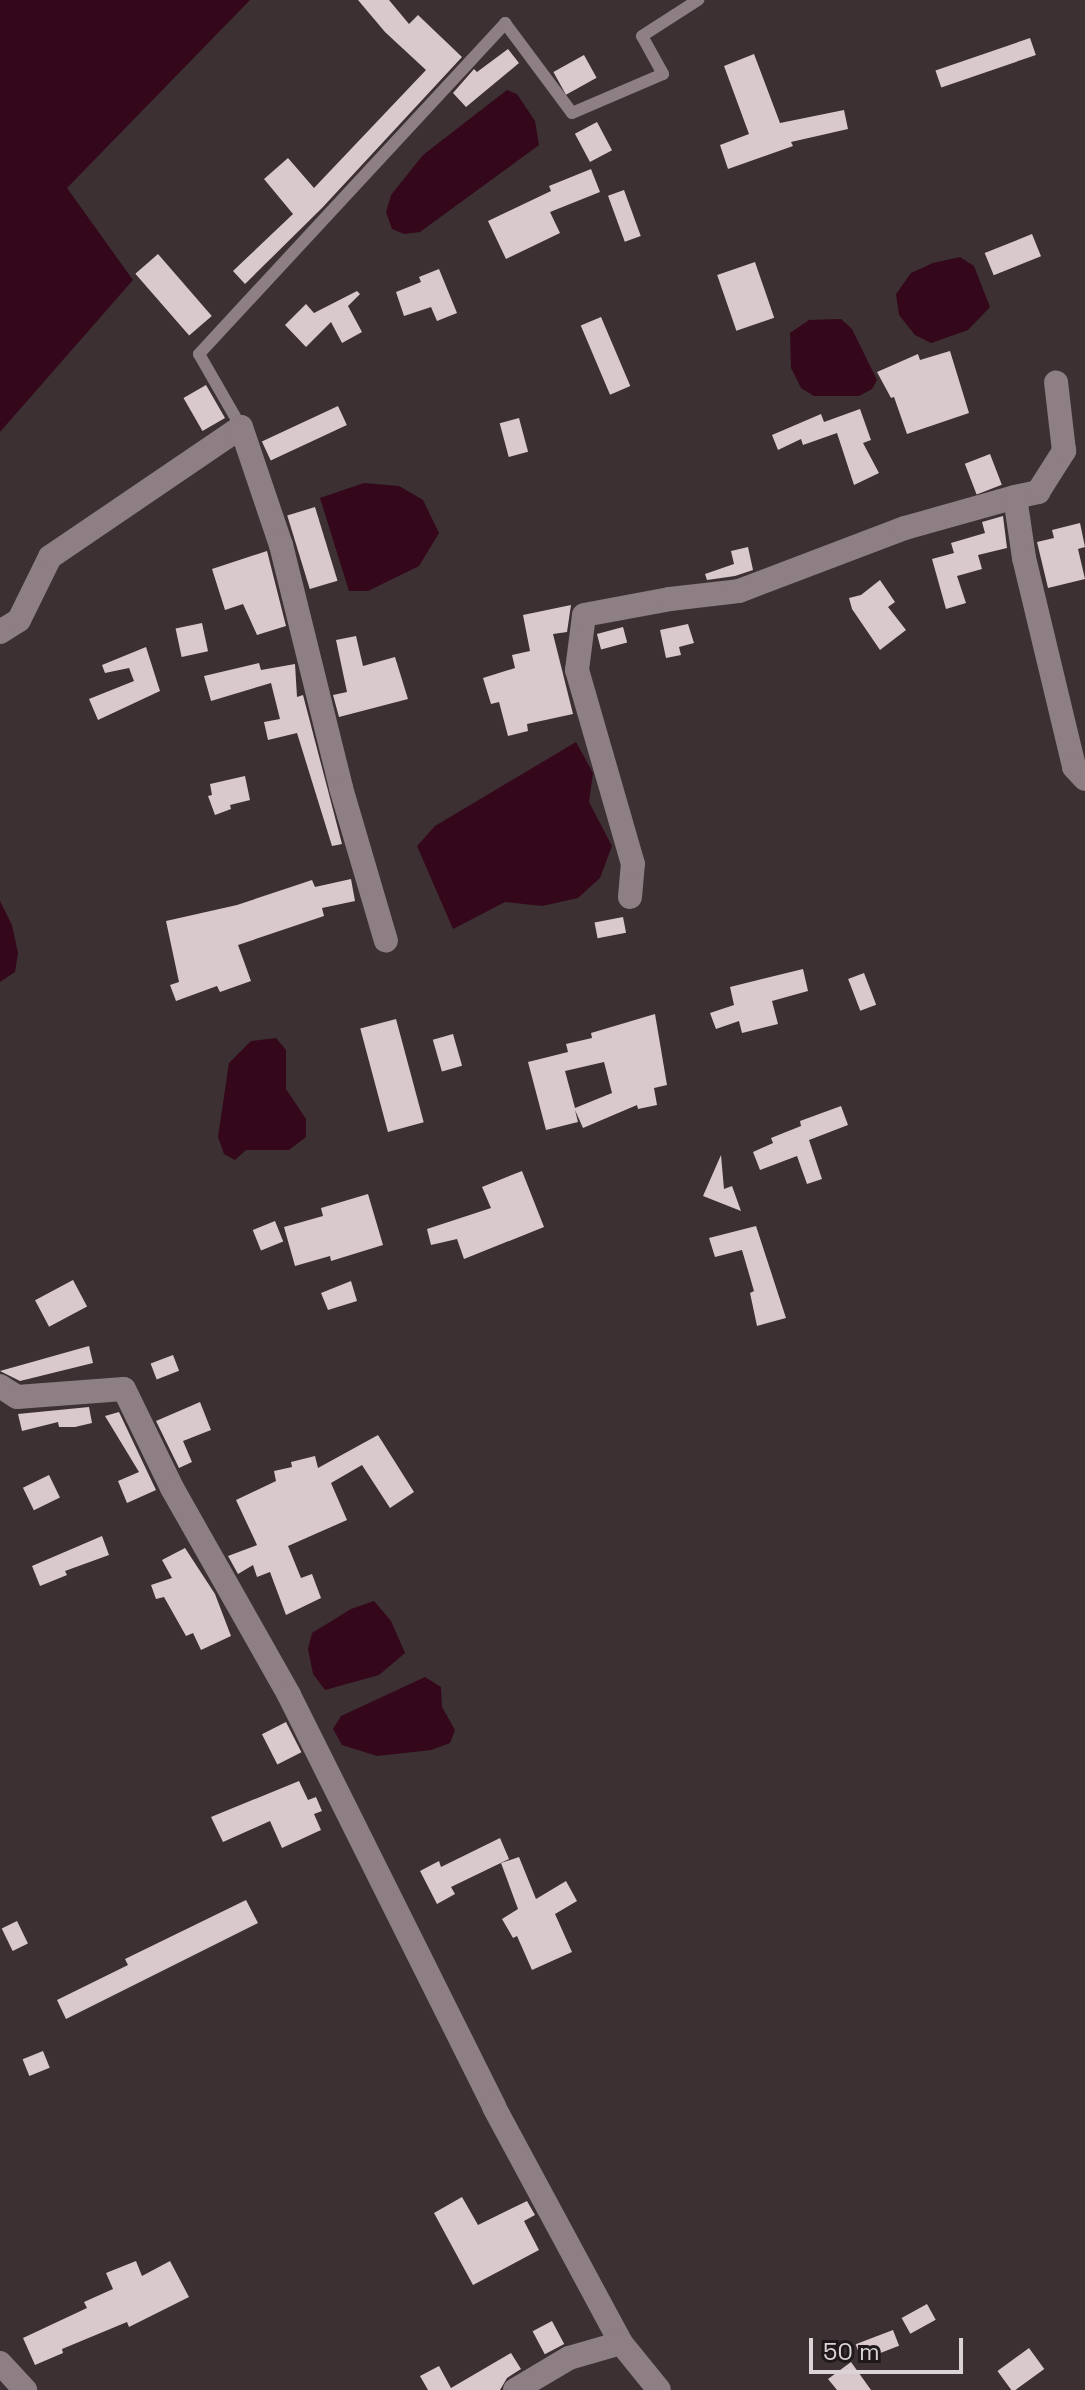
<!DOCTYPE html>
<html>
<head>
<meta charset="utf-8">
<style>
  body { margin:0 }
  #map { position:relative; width:1085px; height:2390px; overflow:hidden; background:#3c3033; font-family:"Space Grotesk",sans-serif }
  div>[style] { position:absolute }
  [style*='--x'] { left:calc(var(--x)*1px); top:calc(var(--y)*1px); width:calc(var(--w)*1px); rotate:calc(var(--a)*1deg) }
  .water>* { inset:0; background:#34071a }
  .building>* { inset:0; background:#d9c9cd; transform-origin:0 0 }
  .lane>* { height:12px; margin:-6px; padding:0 6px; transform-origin:6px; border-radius:6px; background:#8d7f83 }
  .street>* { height:24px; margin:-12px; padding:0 12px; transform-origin:12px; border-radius:12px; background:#8d7f83 }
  span { translate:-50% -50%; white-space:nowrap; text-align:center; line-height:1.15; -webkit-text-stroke:8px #1f191b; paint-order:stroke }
  .scale { position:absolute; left:809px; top:2338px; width:154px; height:36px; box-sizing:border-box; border:4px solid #dbd3d6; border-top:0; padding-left:10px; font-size:24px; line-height:28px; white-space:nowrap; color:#dbd3d6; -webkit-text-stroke:6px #1f191b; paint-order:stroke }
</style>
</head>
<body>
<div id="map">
  <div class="water">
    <i style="clip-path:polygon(0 0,250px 0,67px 188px,133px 280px,0 432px)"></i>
    <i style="clip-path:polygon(507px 90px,517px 94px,535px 121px,539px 145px,420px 232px,404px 234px,392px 229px,386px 212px,391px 195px,423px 155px)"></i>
    <i style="clip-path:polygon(960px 257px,974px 266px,990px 307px,968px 330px,931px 343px,915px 335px,899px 315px,896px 294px,911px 273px,933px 263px)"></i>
    <i style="clip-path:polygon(841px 319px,852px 329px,877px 380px,872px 389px,859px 396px,814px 396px,801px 388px,791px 368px,790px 333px,809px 320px)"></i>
    <i style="clip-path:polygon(364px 483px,399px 486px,423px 500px,439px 533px,419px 566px,368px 591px,349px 591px,320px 498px)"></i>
    <i style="clip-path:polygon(576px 742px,593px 773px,589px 802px,612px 846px,600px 878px,578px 898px,542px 906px,505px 902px,453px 929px,417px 846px,435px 826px)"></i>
    <i style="clip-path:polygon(0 901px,12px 925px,18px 953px,15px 972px,0 982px)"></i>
    <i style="clip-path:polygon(276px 1038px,286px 1050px,286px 1089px,306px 1119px,306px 1137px,289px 1150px,246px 1150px,235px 1160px,224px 1154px,218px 1137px,229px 1063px,251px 1041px)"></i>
    <i style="clip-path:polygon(374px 1601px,391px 1621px,405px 1653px,379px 1675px,325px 1690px,313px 1674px,308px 1649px,312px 1633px,351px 1609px)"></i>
    <i style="clip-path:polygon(425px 1677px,441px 1687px,442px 1707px,455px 1730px,450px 1743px,431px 1750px,377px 1756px,342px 1745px,333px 1729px,341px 1716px)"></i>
  </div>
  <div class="building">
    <i style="clip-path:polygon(358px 0,389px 0,409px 24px,418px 15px,462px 57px,322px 208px,245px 284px,233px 271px,293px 214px,264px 179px,288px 158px,314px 188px,426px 70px,385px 32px)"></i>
    <i style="left:1030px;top:38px;width:18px;height:100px;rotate:71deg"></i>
    <i style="clip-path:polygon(508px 49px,519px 63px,466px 107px,453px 93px,474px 69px,477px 72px)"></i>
    <i style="clip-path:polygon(754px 54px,780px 123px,844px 110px,848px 129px,791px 142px,793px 146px,728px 169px,720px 145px,749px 134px,724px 66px)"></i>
    <i style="left:584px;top:55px;width:26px;height:35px;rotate:61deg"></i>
    <i style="left:597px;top:122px;width:32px;height:25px;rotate:62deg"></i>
    <i style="clip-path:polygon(591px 169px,600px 192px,550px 212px,560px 233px,506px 259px,488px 221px,551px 191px,549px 186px)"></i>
    <i style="left:624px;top:190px;width:49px;height:17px;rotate:70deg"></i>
    <i style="left:1032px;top:234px;width:24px;height:51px;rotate:68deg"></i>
    <i style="left:158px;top:254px;width:82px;height:30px;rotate:49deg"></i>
    <i style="left:755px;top:262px;width:59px;height:40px;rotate:71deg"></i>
    <i style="clip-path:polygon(439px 269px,457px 313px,437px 321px,431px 307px,404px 316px,396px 292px,421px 282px,419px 277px)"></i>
    <i style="clip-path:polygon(357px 291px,360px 294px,348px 306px,362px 332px,342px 343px,331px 322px,306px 347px,285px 325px,306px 304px,314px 313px)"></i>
    <i style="left:601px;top:317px;width:75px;height:22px;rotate:67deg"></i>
    <i style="clip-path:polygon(950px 351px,969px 413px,907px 434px,894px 397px,891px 398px,877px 372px,918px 354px,920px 360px)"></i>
    <i style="left:206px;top:385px;width:38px;height:26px;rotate:60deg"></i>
    <i style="left:338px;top:406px;width:21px;height:84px;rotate:65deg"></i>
    <i style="clip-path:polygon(860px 409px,871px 440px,863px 443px,879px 473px,854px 485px,837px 433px,803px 445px,801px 439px,778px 450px,772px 435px,821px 414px,824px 422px)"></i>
    <i style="left:519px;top:418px;width:35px;height:20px;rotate:75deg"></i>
    <i style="left:990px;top:454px;width:33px;height:27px;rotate:69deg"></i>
    <i style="left:315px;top:507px;width:77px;height:29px;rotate:73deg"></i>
    <i style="clip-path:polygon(1003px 516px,1007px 548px,978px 555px,982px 569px,957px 576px,966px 603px,946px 609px,932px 559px,954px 553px,951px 543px,985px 533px,982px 522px)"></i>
    <i style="clip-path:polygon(1080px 523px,1085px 547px,1078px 549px,1085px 579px,1048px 588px,1037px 542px,1054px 538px,1052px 530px)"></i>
    <i style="clip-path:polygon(748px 547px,753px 570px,735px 576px,707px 580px,705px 574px,734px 564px,731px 551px)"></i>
    <i style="clip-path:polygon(267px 551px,286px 626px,257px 635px,243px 604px,225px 610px,212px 569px)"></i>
    <i style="clip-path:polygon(880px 580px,895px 602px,888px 607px,906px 630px,880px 650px,852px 609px,849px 598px,861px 595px)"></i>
    <i style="clip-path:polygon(571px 605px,567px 632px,553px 634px,573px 714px,527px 724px,528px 731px,508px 736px,499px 702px,491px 704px,483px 678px,515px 668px,512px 655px,530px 651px,523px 615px)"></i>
    <i style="left:202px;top:623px;width:29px;height:27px;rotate:78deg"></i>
    <i style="clip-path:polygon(688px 624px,694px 643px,679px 647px,681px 655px,666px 658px,660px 630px)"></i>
    <i style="left:623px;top:627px;width:16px;height:27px;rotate:75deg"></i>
    <i style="clip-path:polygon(356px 636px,363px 666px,395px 657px,408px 699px,339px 717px,333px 695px,347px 692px,336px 640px)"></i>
    <i style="clip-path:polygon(146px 647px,160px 691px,98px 720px,89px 699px,134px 681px,129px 668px,105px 673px,102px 665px)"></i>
    <i style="clip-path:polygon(259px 663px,261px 670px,295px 664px,297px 697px,303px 695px,342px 844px,332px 846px,297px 733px,268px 740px,264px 722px,280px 719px,271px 683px,211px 701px,204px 676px)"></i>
    <i style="clip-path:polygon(245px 776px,250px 800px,230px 805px,231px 809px,215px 815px,208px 796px,212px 795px,210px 784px)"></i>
    <i style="clip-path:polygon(351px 879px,355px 901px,322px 908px,324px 916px,238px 945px,251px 981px,220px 992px,217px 986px,176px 1001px,170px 985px,179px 982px,166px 921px,237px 905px,312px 880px,315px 887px)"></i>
    <i style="left:623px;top:917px;width:16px;height:29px;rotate:79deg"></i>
    <i style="clip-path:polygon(803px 969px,808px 991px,772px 1001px,778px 1024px,742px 1033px,739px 1021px,716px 1029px,710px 1013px,734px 1005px,730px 987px)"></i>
    <i style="left:864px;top:973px;width:34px;height:17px;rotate:69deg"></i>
    <i style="clip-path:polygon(evenodd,655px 1014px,667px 1085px,654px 1088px,657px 1105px,638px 1109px,637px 1105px,583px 1128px,575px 1110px,578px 1122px,546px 1130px,528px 1062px,568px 1052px,566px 1044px,592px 1038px,591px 1033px,655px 1014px,604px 1062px,612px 1093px,575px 1108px,565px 1071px,604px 1062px)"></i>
    <i style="left:396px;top:1019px;width:107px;height:37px;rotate:75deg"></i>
    <i style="left:453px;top:1034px;width:33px;height:21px;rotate:74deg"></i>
    <i style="clip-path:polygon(841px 1106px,848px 1125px,809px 1140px,822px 1179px,807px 1184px,797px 1156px,760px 1170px,753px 1152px,773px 1143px,771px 1138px,801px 1126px,800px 1121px)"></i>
    <i style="clip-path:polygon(721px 1155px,724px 1189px,732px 1186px,741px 1211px,703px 1196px)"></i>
    <i style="clip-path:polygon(522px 1171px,544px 1227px,464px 1259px,457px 1239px,431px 1245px,427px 1229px,491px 1208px,482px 1187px)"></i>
    <i style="clip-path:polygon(368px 1194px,383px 1245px,331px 1261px,330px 1256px,295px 1266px,284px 1227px,323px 1216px,321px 1208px)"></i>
    <i style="left:275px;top:1221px;width:22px;height:24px;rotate:68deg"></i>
    <i style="clip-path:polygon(756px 1226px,786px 1318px,757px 1326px,750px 1293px,754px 1291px,742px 1250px,715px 1257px,709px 1238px)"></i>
    <i style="left:73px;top:1280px;width:30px;height:43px;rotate:62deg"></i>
    <i style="clip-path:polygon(351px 1281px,357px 1301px,328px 1310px,321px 1293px)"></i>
    <i style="clip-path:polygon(89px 1346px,93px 1363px,20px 1381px,0 1371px)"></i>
    <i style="left:173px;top:1355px;width:17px;height:24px;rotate:69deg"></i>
    <i style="clip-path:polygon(200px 1402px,211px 1430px,183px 1441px,192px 1462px,179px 1468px,156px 1421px)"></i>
    <i style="clip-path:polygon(89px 1407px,92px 1423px,75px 1427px,59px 1427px,58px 1422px,22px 1431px,18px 1414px)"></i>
    <i style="clip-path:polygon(119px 1412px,156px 1490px,127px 1503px,118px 1481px,139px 1472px,105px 1416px)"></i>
    <i style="clip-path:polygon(378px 1435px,414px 1492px,390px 1508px,362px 1465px,331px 1483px,347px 1520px,288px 1546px,301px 1578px,312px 1574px,321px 1598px,286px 1615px,270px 1572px,257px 1577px,253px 1565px,238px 1574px,228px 1556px,257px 1545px,236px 1500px,276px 1481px,274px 1471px,292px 1467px,291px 1462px,315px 1456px,318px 1468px)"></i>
    <i style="left:49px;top:1475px;width:25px;height:29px;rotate:64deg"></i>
    <i style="clip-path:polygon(102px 1536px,109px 1555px,65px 1571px,67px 1575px,40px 1586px,32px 1566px)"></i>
    <i style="clip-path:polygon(185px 1548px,215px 1594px,231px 1636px,201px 1650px,193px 1633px,186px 1636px,164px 1597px,156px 1599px,151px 1585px,172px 1578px,162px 1560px)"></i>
    <i style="left:286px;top:1722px;width:34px;height:27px;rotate:63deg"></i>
    <i style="clip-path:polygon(299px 1781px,308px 1800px,316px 1797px,322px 1811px,314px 1814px,321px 1830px,282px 1848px,270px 1821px,223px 1842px,211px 1817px)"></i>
    <i style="clip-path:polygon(500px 1838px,509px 1859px,451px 1887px,455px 1894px,437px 1904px,420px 1871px,439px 1861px,441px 1867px)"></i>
    <i style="clip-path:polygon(519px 1857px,536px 1899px,566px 1881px,577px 1901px,555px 1914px,572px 1952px,532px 1970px,517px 1936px,513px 1938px,502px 1919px,518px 1909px,501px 1863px)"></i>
    <i style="clip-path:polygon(246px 1900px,258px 1923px,66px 2019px,57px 2000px,128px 1965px,125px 1959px)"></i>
    <i style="left:17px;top:1921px;width:25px;height:17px;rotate:64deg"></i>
    <i style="left:43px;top:2051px;width:18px;height:22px;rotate:68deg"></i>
    <i style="clip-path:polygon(462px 2197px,478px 2225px,527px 2201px,535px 2215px,524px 2221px,539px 2250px,473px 2285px,434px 2213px)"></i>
    <i style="clip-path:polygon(136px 2261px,142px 2276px,170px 2261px,189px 2297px,129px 2327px,127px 2322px,62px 2349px,63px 2353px,35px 2365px,23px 2338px,87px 2308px,84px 2302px,113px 2289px,106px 2273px)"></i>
    <i style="left:927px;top:2304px;width:18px;height:29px;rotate:61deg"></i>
    <i style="left:552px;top:2321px;width:26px;height:22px;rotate:62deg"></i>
    <i style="left:893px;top:2330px;width:17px;height:40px;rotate:69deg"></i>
    <i style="left:1029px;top:2348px;width:26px;height:39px;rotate:54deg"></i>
    <i style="clip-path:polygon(511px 2353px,521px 2369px,507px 2378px,500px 2390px,428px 2390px,420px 2376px,439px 2366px,451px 2388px)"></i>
    <i style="clip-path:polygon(851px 2362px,871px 2390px,837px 2390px,828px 2379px)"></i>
  </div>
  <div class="lane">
    <i style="--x:241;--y:427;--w:84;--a:-119.9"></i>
    <i style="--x:199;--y:354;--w:451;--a:-47.2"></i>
    <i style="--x:505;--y:23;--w:112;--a:53.3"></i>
    <i style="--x:572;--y:113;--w:99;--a:-23.2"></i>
    <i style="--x:663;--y:74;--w:43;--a:-118.9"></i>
    <i style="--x:642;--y:36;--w:67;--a:-32.7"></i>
  </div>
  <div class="street">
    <i style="--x:1015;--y:497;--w:24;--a:-12"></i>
    <i style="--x:1038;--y:492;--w:49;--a:-57.6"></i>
    <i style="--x:1064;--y:451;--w:69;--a:-96.6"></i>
    <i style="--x:0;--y:632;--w:22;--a:-32"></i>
    <i style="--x:19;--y:620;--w:70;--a:-63.8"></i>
    <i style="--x:50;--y:557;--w:231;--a:-34.2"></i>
    <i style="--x:241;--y:427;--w:125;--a:71.3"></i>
    <i style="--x:281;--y:545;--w:250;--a:76.1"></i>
    <i style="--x:341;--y:788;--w:159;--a:73.6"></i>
    <i style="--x:630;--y:897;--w:33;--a:-85"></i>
    <i style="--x:633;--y:864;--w:202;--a:-106.1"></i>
    <i style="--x:577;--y:670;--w:55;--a:-82.7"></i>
    <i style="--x:584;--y:615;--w:87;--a:-10.5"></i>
    <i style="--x:670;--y:599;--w:69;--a:-6.6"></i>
    <i style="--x:739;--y:591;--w:178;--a:-20.8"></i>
    <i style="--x:905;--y:528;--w:114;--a:-15.7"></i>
    <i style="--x:1015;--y:497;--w:62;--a:81.6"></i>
    <i style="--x:1024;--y:558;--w:215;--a:76.5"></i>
    <i style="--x:1074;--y:767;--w:16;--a:47"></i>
    <i style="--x:0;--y:1386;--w:20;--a:33"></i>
    <i style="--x:17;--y:1397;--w:107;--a:-4.3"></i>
    <i style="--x:124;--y:1389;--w:110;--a:64.1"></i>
    <i style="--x:172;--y:1488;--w:238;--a:60.5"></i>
    <i style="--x:289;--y:1695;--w:460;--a:63.5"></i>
    <i style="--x:494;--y:2107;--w:268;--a:61.7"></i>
    <i style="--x:621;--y:2343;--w:60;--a:51"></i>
    <i style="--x:0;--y:2363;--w:37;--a:47"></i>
    <i style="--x:515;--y:2390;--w:63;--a:-30.7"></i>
    <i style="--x:569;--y:2358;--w:54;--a:-16.1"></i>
  </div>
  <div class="scale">50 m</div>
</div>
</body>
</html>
